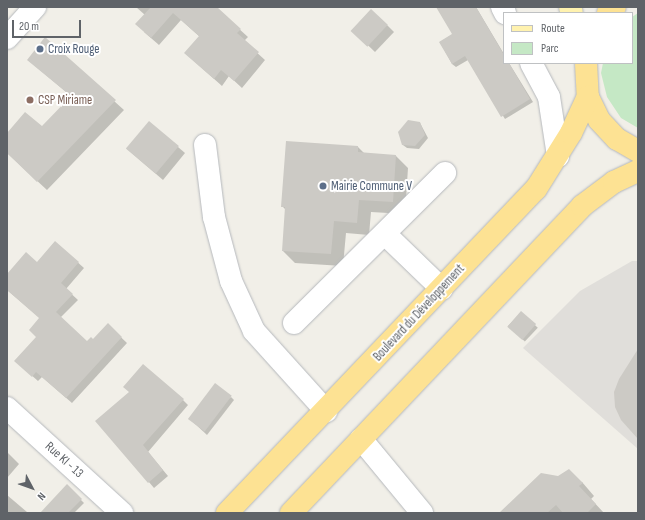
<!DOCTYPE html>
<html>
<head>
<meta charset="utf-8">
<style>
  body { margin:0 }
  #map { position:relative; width:645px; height:520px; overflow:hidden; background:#f1efe8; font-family:"Sofia Sans Condensed",sans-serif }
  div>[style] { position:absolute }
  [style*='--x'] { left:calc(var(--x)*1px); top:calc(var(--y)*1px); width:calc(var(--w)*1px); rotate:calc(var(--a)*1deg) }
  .industrial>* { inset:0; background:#e0deda }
  .green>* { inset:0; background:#c5e8c5 }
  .shadow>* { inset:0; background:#0003; transform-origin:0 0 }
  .building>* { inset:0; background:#cccac5; transform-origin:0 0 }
  .roads { filter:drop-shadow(0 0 1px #b5b8bc) drop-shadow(0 0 1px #b5b8bc) }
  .minor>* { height:22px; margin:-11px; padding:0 11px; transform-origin:11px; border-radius:11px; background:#fff }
  .major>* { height:22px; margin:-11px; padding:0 11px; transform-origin:11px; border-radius:11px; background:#fff2af }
  .highway>* { height:22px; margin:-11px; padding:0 11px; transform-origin:11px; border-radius:11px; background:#fde293 }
  .dots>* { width:11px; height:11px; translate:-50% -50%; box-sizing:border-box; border:2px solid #fff; border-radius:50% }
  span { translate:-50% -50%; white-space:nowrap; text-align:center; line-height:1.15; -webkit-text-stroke:4px #fff; paint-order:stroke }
  .service-label { font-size:13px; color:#4e5e75 }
  .left { translate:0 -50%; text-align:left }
  .education-label { font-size:13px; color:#785e54 }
  .street-label { font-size:13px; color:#5f6368 }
  .frame { position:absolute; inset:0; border:8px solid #5f6368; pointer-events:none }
  .legend { position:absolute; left:503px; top:12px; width:130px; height:52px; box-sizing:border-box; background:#fff; border:1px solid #bfc1c3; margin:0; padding:5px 7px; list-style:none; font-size:12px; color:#5f6368 }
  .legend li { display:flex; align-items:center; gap:8px; height:20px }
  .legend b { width:20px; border:1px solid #bfc1c3 }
  .north { position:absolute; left:12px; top:468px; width:40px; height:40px; -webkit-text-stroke:3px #fff; paint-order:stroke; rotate:131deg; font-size:11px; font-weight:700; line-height:16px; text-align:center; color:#5f6368 }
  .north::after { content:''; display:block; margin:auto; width:14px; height:18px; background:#5f6368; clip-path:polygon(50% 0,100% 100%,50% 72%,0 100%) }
  .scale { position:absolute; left:12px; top:20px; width:69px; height:18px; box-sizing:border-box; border:2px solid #5f6368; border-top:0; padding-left:5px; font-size:12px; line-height:14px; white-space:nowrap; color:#5f6368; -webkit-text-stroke:3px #fff; paint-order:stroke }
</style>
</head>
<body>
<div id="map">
  <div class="industrial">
    <i style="clip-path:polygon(632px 261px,638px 261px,638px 449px,523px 348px,580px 291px)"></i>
  </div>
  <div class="green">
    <i style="clip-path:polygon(638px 13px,638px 128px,621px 118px,607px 97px,601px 73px,603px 63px,632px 63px,632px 17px)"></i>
  </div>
  <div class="shadow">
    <i style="clip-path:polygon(136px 7px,215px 7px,248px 37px,244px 41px,265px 60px,242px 88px,229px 76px,222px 86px,185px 53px,200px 37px,181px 20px,159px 45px,144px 32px,145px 15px)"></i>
    <i style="clip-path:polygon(437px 7px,476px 7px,504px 54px,504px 63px,509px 63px,533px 102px,505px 119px,468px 60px,456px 67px,452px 64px,440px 42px,453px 34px)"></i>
    <i style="clip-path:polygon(387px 25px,394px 32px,375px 52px,353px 31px)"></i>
    <i style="clip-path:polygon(45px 39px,124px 110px,47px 190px,7px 153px,7px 134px,42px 128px,72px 97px,28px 60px)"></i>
    <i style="clip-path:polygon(420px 123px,428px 138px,419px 149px,407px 148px,403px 145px)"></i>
    <i style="clip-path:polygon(178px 147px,185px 153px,163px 180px,127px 149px)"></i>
    <i style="clip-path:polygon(358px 147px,365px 154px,396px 156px,408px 168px,405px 214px,371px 212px,369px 235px,346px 233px,343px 266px,295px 263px,283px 251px,286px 210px,282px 206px)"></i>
    <i style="clip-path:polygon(55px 242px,84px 268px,66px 289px,78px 300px,60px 318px,87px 343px,93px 340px,108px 325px,127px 343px,72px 403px,42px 377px,38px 381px,21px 366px,37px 337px,40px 318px,7px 290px,7px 275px,37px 263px)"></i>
    <i style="left:521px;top:312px;width:23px;height:19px;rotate:43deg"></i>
    <i style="clip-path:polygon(231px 397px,234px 400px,207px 435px,192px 421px)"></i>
    <i style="clip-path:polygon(183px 400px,188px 405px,148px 452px,168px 476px,154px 488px,97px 421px)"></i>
    <i style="clip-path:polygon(7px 452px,19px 464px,7px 478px)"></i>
    <i style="clip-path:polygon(558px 477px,582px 482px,594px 496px,591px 499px,604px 513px,501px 513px)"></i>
    <i style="clip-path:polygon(67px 486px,84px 503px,74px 513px,57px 513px)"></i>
    <i style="clip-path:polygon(7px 495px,27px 512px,28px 513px,7px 513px)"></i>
  </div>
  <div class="building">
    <i style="clip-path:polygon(151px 7px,217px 7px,241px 29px,237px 33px,259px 52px,234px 81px,221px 70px,214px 79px,184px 53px,199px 36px,173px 13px,151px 38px,135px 24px)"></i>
    <i style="clip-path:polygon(436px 7px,476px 7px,504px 55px,504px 63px,509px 63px,530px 99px,501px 117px,465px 56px,452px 64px,439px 42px,452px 34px)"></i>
    <i style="left:371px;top:9px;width:23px;height:30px;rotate:43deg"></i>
    <i style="clip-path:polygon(45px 37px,116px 100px,37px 182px,7px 153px,7px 133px,25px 112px,42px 126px,71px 96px,27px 60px)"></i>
    <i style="clip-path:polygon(408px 120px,420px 122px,425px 135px,415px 146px,402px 145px,398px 132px)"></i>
    <i style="left:149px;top:121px;width:39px;height:36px;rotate:40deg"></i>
    <i style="clip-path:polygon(286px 141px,358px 146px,358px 152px,396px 155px,393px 202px,359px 200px,357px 223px,334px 221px,331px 254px,282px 251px,285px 207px,281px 207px)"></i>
    <i style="clip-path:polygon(55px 241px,79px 262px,61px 283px,73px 294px,56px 312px,87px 341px,91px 337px,93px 339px,108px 323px,122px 337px,66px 398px,36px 372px,32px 377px,14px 361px,36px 337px,29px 330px,39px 318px,7px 290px,7px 274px,26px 252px,37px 262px)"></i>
    <i style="left:521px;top:311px;width:20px;height:21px;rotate:41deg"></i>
    <i style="clip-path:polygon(638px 349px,638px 439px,621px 420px,615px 407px,614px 392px,619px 379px)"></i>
    <i style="clip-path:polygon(143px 364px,184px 399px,143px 445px,163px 470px,148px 483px,95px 421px,129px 392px,123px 387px)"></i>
    <i style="left:215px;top:383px;width:21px;height:45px;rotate:37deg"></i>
    <i style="clip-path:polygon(569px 469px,583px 483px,579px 486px,596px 504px,587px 513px,563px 513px,556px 505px,547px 513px,499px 513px,541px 473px,558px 476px)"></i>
    <i style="clip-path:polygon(67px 484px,82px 499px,68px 513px,40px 513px)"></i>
  </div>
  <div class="roads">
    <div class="minor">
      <i style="--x:502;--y:7;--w:7;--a:63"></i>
      <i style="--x:7;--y:38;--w:42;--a:-47.9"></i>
      <i style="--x:531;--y:63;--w:38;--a:62"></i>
      <i style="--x:549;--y:97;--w:60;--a:81.3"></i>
      <i style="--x:205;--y:145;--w:73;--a:82.9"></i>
      <i style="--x:214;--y:217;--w:66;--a:75.1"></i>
      <i style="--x:231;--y:281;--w:55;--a:65.3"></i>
      <i style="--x:254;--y:331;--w:108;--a:48"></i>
      <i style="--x:385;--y:234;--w:79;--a:44"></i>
      <i style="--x:294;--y:323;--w:213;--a:-44.8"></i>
      <i style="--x:7;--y:408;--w:156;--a:42.4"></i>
      <i style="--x:361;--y:439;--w:96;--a:50.5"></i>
    </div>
    <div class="major">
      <i style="--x:570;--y:7;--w:6;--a:72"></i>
    </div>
    <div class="highway">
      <i style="--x:608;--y:13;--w:9;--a:-41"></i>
      <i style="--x:586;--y:63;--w:34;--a:87"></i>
      <i style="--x:588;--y:97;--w:25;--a:64"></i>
      <i style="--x:599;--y:120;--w:26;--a:47"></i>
      <i style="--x:617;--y:139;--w:24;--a:30"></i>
      <i style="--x:227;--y:513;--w:448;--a:-46.4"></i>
      <i style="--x:536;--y:189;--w:66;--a:-58"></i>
      <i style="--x:571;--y:133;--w:40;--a:-65"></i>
      <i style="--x:291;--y:513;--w:423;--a:-46.5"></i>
      <i style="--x:582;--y:206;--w:40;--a:-37"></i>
      <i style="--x:614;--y:182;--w:26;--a:-25"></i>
    </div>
  </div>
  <div class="dots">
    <i style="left:40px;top:49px;background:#5c6f8a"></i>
    <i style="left:30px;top:100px;background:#8d6e63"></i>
    <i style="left:323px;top:186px;background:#5c6f8a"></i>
  </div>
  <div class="service-label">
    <span class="left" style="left:48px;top:49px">Croix Rouge</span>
    <span class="left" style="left:331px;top:186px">Mairie Commune V</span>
  </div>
  <div class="education-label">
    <span class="left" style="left:38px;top:100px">CSP Miriame</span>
  </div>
  <div class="street-label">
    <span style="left:419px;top:313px;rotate:-47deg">Boulevard du Développement</span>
    <span style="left:64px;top:460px;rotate:42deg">Rue KI - 13</span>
  </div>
  <div class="frame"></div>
  <ul class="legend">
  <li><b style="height:5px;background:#fff2af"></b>Route</li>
  <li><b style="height:11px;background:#c5e8c5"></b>Parc</li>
  </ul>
  <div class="north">N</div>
  <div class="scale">20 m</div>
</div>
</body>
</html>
